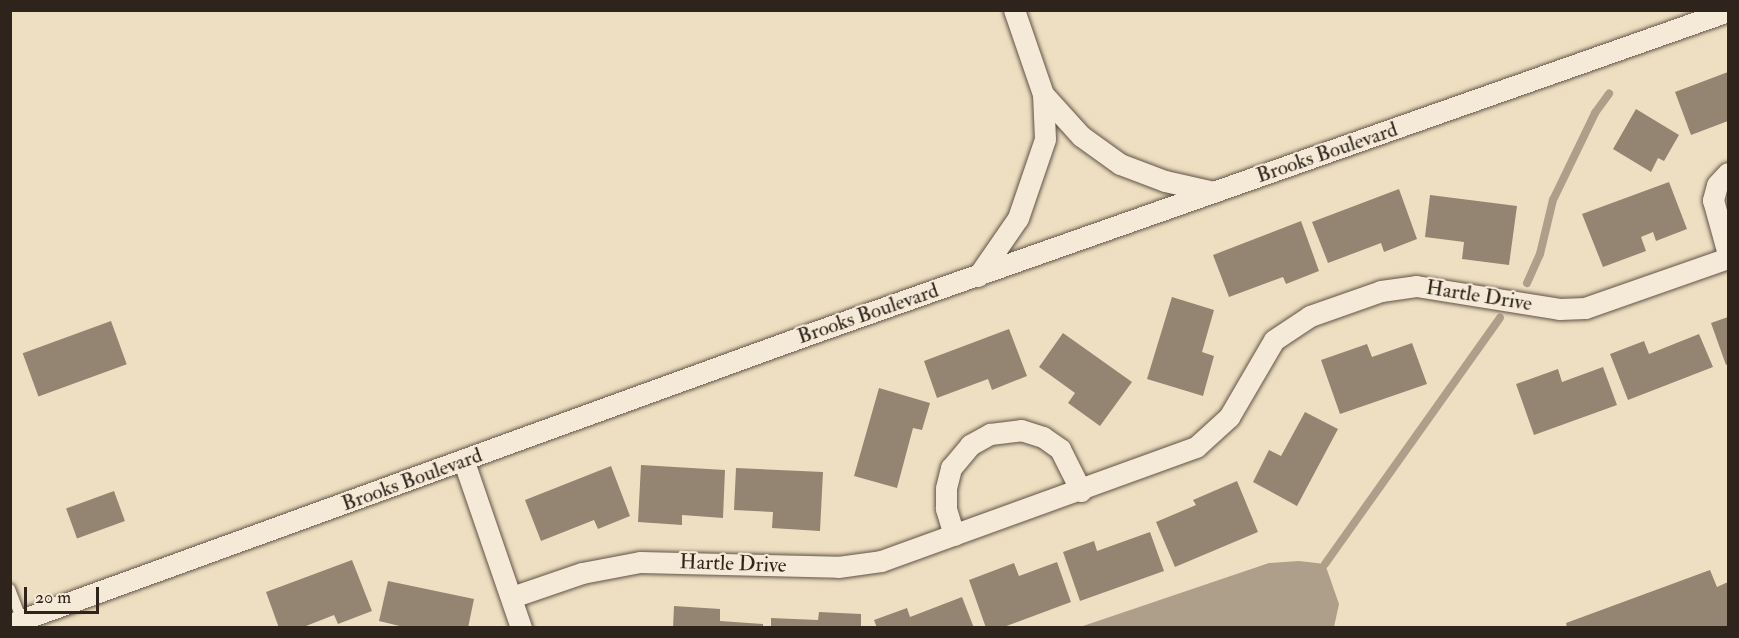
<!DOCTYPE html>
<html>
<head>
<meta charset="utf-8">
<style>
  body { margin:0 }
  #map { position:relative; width:1739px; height:638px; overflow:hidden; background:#efdfc2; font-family:"IM FELL Double Pica",serif }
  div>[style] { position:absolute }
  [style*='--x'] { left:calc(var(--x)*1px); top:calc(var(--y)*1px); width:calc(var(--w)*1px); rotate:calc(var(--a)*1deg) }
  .water>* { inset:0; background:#ae9f8a }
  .stream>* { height:8px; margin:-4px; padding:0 4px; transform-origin:4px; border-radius:4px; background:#ae9f8a }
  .building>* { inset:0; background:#938572; transform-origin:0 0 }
  .roads { filter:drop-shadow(0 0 2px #5f5346) drop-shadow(0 0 2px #5f5346) }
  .lane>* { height:10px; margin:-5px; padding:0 5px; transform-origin:5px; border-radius:5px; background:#f5ead7 }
  .street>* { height:21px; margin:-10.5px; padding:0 10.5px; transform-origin:10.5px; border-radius:10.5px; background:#f5ead7 }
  span { translate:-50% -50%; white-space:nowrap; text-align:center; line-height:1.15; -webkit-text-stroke:4.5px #f5ead7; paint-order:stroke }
  .street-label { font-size:21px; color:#2f241c }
  .frame { position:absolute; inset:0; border:12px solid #2f241c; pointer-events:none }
  .scale { position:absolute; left:24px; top:587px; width:75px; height:27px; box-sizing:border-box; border:3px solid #2f241c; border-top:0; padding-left:8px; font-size:18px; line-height:21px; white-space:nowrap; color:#2f241c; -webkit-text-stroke:4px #f5ead7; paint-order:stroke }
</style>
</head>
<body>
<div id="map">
  <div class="water">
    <i style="clip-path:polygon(1299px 561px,1325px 564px,1339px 604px,1334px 627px,1080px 627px,1269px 563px)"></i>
  </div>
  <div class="stream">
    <i style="--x:1527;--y:283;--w:32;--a:-66"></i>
    <i style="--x:1540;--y:254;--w:56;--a:-76.5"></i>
    <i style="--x:1553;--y:200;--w:97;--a:-64.2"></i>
    <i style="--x:1595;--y:113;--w:24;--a:-54"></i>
    <i style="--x:1325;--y:564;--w:302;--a:-54.6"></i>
  </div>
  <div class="building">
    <i style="clip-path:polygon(1728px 72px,1728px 121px,1691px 135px,1675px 92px)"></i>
    <i style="clip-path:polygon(1636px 109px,1679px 135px,1664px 161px,1658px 158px,1651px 172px,1613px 149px)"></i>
    <i style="clip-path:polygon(1669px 182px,1687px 229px,1656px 241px,1653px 232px,1641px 237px,1646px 251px,1603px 267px,1582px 214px)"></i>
    <i style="clip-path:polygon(1399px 189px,1417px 239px,1384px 252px,1381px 243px,1328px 263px,1312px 222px)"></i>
    <i style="clip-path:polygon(1430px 195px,1517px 206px,1509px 265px,1462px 259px,1464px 242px,1425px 237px)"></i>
    <i style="clip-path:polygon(1301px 221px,1319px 271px,1286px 284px,1283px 277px,1229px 297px,1213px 255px)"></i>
    <i style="clip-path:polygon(1172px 297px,1214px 310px,1202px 352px,1214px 356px,1203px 396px,1147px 379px)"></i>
    <i style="clip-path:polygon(1728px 317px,1728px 364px,1726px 365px,1711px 323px)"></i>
    <i style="left:111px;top:321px;width:46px;height:94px;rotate:70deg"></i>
    <i style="clip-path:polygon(1009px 329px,1027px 376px,992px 390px,988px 379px,937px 398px,924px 361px)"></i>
    <i style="clip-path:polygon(1063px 333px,1132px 382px,1100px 426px,1068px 403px,1075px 393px,1039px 367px)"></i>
    <i style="clip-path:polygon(1699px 334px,1713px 367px,1628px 400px,1610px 354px,1644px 341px,1649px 354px)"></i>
    <i style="clip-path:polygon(1412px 343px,1427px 384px,1340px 414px,1321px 360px,1367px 344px,1372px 357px)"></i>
    <i style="clip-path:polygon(1603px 367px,1617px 405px,1534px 435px,1516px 384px,1558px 369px,1562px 382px)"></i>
    <i style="clip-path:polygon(879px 388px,930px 403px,922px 430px,913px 428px,897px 488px,854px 476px)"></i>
    <i style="clip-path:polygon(1305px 412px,1338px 429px,1297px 506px,1253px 482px,1269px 450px,1281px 456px)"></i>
    <i style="clip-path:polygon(641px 465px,725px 470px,723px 518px,682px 515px,682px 525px,638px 522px)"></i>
    <i style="clip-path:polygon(611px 466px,630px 516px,598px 529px,594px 520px,541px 541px,525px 500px)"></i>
    <i style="clip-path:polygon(736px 468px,823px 472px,820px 531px,772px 528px,773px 512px,734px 510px)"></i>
    <i style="clip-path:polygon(1237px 481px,1258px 532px,1175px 567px,1156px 522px,1196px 505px,1193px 500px)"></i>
    <i style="left:114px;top:491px;width:32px;height:51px;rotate:70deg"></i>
    <i style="clip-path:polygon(1150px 532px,1164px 571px,1080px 601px,1063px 552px,1094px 541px,1097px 551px)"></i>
    <i style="clip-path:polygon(352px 560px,372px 611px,338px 624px,334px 615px,301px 628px,279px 628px,266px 592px)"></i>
    <i style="clip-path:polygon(1057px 562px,1071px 602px,1001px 628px,986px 628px,969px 580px,1014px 563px,1019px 576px)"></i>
    <i style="clip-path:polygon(1710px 570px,1717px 587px,1728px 582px,1728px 628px,1567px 628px,1566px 623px)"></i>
    <i style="clip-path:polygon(388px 581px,474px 599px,468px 628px,408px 628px,379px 621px)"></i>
    <i style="clip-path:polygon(962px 597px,974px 628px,877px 628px,874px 620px,907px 608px,910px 617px)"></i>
    <i style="clip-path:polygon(674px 606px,720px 609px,720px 621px,763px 624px,763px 628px,673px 628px)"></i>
    <i style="clip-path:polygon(819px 612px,861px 614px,861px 628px,771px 628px,771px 618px,818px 620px)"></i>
  </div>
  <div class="roads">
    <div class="lane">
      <i style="--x:10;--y:589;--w:33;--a:69"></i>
    </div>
    <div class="street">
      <i style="--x:1043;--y:94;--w:57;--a:47.9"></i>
      <i style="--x:1081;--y:136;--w:48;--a:35.7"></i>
      <i style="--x:1120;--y:164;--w:48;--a:20.7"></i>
      <i style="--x:1165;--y:181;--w:50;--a:12.7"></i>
      <i style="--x:1728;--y:173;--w:16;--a:133"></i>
      <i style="--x:1717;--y:185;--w:16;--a:105"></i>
      <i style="--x:1713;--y:200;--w:56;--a:74.5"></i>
      <i style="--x:978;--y:276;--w:70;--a:-55.4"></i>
      <i style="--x:1018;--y:218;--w:83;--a:-71.1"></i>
      <i style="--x:1045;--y:139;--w:45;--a:-92.5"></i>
      <i style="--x:1043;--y:94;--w:89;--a:-109"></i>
      <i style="--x:464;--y:462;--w:176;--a:71"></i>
      <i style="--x:954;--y:535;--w:28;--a:-107"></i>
      <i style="--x:946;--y:508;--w:20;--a:-90"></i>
      <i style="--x:946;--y:488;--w:21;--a:-76"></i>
      <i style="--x:951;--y:468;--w:30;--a:-50"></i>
      <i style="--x:970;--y:445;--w:23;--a:-29"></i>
      <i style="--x:990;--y:434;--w:31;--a:-7"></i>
      <i style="--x:1021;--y:430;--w:23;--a:18"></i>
      <i style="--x:1043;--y:437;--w:21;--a:35"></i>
      <i style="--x:1060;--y:449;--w:47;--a:63.4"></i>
      <i style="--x:512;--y:597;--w:74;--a:-18.9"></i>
      <i style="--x:582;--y:573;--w:59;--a:-10.7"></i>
      <i style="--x:640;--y:562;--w:198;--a:1.4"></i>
      <i style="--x:838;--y:567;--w:43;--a:-7.9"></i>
      <i style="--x:881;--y:561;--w:335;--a:-19.9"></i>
      <i style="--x:1196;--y:447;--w:45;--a:-42.3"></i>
      <i style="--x:1229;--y:417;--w:89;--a:-59.7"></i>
      <i style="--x:1274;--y:340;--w:43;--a:-33.7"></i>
      <i style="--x:1310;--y:316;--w:75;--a:-19.4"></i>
      <i style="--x:1381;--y:291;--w:35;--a:-8"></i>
      <i style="--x:1416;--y:286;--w:145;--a:9.1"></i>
      <i style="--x:1559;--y:309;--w:26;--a:-2"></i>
      <i style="--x:1585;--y:308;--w:151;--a:-19.3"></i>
      <i style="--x:10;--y:624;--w:856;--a:-19.94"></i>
      <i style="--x:815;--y:332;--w:968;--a:-19.37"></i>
    </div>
  </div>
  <div class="street-label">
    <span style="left:1327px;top:153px;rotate:-19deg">Brooks Boulevard</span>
    <span style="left:1479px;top:296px;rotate:9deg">Hartle Drive</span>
    <span style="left:868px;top:314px;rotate:-19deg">Brooks Boulevard</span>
    <span style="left:412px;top:480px;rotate:-20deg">Brooks Boulevard</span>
    <span style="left:733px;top:564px;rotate:2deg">Hartle Drive</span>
  </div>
  <div class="frame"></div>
  <div class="scale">20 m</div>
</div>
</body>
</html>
